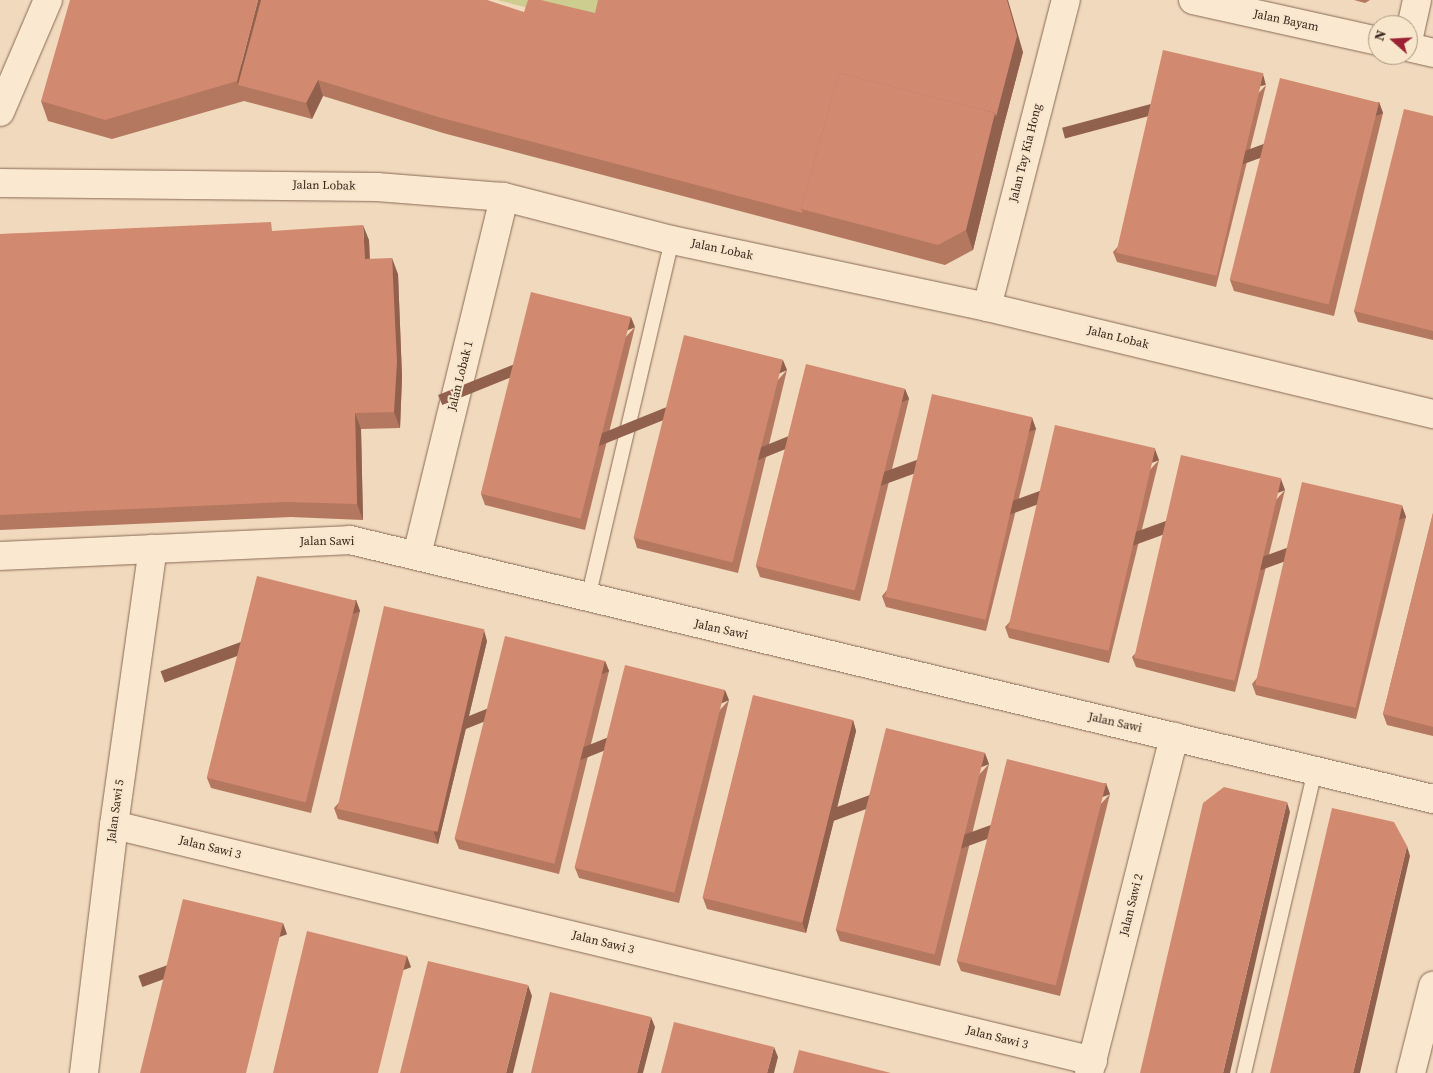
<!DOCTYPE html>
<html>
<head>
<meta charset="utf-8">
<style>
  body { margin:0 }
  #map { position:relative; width:1433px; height:1073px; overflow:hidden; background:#f0d9bc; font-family:"Source Serif 4",serif }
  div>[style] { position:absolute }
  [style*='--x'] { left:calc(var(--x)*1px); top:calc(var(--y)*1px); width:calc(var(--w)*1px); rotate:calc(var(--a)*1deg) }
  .green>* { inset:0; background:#cecd90 }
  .roads { filter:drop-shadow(0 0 1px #896955) drop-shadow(0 0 1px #896955) }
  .service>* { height:14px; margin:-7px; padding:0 7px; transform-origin:7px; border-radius:7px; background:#fbe8d0 }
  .minor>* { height:28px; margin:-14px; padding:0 14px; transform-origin:14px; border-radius:14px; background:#fbe8d0 }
  .wall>* { inset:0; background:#b47760 }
  .shaded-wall>* { inset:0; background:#92614e; transform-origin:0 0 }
  .building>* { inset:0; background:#d18a70; transform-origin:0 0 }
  span { translate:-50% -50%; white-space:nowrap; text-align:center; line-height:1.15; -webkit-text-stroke:4px #f7e5cc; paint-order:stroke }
  .street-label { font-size:12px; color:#37241b }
  .north { position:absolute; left:1368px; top:15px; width:50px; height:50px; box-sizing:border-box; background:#f7e5cc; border:1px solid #aa9885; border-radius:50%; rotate:289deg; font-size:14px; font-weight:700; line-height:20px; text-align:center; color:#37241b }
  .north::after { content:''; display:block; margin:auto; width:18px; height:22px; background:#9b2133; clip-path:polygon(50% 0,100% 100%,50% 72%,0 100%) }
</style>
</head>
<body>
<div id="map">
  <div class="green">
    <i style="clip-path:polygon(497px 0,605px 0,598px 26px)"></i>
  </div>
  <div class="roads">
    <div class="service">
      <i style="--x:588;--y:598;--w:368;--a:-76.8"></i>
      <i style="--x:1244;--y:1073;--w:310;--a:-76.8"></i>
    </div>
    <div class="minor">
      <i style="--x:1193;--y:0;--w:189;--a:12.5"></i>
      <i style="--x:1408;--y:41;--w:42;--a:-77.6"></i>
      <i style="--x:1408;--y:47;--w:26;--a:13"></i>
      <i style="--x:0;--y:112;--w:122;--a:-66.8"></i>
      <i style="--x:0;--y:183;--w:377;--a:0.6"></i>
      <i style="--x:377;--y:187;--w:127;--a:4.5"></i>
      <i style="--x:504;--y:197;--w:173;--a:14.4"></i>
      <i style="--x:672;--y:240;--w:322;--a:12"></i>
      <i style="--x:987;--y:307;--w:459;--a:13.5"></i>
      <i style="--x:987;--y:307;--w:317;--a:-75.6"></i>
      <i style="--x:417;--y:555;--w:368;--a:-76.3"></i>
      <i style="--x:0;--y:556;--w:350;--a:-2.6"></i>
      <i style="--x:350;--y:540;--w:1114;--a:13.45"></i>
      <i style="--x:114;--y:825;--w:1007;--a:13.55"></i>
      <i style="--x:84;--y:1073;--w:250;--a:-83.1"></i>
      <i style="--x:114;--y:825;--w:279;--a:-82"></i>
      <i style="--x:1089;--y:1073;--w:347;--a:-75.8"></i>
      <i style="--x:1411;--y:1073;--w:90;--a:-75.8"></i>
    </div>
  </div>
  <div class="wall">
    <i style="clip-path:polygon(1354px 0,1370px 0,1365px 3px)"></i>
    <i style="clip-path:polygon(524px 12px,595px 13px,1023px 52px,1002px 132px,973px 250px,945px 265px,443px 133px,323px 96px,312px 119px,244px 101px,112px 139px,48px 121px,41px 101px)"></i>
    <i style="clip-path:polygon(1266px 85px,1216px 287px,1117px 262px,1113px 252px)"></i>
    <i style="clip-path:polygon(1379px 102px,1383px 113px,1334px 316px,1234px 291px,1230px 280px)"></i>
    <i style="clip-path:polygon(1433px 116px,1433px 340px,1358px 322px,1354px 311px)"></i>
    <i style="clip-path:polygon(274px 231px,369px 240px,370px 259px,398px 274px,402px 377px,400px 428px,361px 429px,363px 520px,291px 517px,0 530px,0 234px)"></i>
    <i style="clip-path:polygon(635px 327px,585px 530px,485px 505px,481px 494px)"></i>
    <i style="clip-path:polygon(787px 370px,738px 573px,637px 548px,634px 538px)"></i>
    <i style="clip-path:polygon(905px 389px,909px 399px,860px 601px,760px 577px,756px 566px)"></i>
    <i style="clip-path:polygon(1032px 418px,1036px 429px,986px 631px,886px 607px,882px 596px)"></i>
    <i style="clip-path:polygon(1159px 460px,1109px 663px,1009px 638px,1005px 627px)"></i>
    <i style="clip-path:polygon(1285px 490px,1235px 692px,1136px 667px,1132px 657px)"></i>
    <i style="clip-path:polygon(1402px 506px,1406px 517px,1356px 719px,1256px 695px,1252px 684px)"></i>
    <i style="clip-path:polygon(1433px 513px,1433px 736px,1387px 725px,1383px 714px)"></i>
    <i style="clip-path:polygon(356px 600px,360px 611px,311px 813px,211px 788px,207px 778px)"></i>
    <i style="clip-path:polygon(487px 641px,438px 844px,338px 819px,334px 808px)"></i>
    <i style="clip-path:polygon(605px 661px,609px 671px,559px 874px,459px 849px,455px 839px)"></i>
    <i style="clip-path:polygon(729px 700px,679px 903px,579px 878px,575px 868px)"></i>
    <i style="clip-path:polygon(853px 720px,856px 731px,806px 933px,707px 909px,703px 898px)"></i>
    <i style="clip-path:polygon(989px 764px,940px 966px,840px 941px,836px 930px)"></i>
    <i style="clip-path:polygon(1110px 794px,1060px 996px,961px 971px,957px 961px)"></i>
  </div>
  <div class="shaded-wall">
    <i style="clip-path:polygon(258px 0,270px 0,238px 85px,237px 81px)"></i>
    <i style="clip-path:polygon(1007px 0,1008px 0,1023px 52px,1002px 132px,973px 250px,966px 230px)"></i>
    <i style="left:1263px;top:74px;width:11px;height:208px;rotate:75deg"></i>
    <i style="clip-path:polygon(318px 80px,323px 96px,312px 119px,306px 103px)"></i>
    <i style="left:1379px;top:102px;width:12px;height:209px;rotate:70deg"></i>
    <i style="clip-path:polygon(363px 225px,369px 240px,370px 275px,365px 259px)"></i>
    <i style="clip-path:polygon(392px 258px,398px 274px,402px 377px,400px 428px,394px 412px)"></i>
    <i style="left:631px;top:317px;width:11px;height:208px;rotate:68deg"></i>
    <i style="left:783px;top:360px;width:11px;height:208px;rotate:68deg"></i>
    <i style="left:905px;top:389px;width:11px;height:208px;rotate:68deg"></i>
    <i style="clip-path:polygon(355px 413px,361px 429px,363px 520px,357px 504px)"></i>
    <i style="left:1032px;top:418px;width:12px;height:209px;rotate:70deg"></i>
    <i style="left:1155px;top:449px;width:12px;height:209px;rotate:70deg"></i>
    <i style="left:1281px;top:479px;width:12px;height:208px;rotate:70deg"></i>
    <i style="left:1402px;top:506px;width:12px;height:209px;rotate:70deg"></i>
    <i style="left:356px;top:600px;width:12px;height:208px;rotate:70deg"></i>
    <i style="clip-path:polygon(484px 630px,487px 641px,438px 844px,434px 833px)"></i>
    <i style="left:605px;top:661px;width:11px;height:208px;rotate:68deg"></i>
    <i style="left:725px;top:690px;width:11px;height:208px;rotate:68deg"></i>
    <i style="clip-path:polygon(853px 720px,856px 731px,806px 933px,802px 922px)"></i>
    <i style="left:985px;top:753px;width:12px;height:208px;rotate:70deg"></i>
    <i style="left:1106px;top:783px;width:12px;height:208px;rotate:70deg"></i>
    <i style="clip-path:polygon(1287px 802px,1290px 812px,1230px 1073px,1223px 1073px)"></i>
    <i style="clip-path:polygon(1407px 846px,1410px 856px,1360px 1073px,1353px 1073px)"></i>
    <i style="left:283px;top:923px;width:12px;height:154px;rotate:70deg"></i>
    <i style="left:407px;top:956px;width:12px;height:121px;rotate:70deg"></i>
    <i style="clip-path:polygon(528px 985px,532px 996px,513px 1073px,506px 1073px)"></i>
    <i style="clip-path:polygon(651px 1017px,655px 1027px,643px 1073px,637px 1073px)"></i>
    <i style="clip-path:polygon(774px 1047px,778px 1057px,774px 1073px,767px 1073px)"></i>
  </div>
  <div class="building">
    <i style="clip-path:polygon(70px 0,258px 0,237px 81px,105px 120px,41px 101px)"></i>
    <i style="clip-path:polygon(261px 0,487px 0,524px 12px,528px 0,541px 0,595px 13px,598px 0,1007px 0,1017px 36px,996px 117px,995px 113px,839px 73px,801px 209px,803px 213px,438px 117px,318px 80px,306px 103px,238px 85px)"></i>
    <i style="left:1163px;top:50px;width:103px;height:208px;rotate:13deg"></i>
    <i style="clip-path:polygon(839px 73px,995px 113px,966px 230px,938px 245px,801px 209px)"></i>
    <i style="left:1280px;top:78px;width:102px;height:208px;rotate:14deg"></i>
    <i style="clip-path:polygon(1404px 109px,1433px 116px,1433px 331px,1354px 311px)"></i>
    <i style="clip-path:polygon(271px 222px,272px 231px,363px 225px,365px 259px,392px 258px,397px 362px,394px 412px,355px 413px,357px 504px,286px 502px,0 515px,0 234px)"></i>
    <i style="left:531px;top:292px;width:103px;height:208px;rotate:14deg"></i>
    <i style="left:684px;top:335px;width:102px;height:209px;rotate:14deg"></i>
    <i style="left:806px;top:364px;width:102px;height:208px;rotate:14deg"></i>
    <i style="left:932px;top:394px;width:103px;height:208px;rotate:13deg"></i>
    <i style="left:1055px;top:425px;width:103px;height:208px;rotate:13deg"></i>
    <i style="left:1181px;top:455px;width:103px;height:208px;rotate:13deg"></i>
    <i style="left:1302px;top:482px;width:103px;height:208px;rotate:13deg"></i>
    <i style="clip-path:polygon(1433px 513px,1433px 727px,1383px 714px)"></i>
    <i style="left:257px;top:576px;width:102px;height:208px;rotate:14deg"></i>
    <i style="left:384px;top:606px;width:103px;height:208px;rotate:13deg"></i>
    <i style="left:505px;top:636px;width:103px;height:209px;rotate:14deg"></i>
    <i style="left:625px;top:665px;width:103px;height:209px;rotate:14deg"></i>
    <i style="left:753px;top:695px;width:103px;height:209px;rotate:14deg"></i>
    <i style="left:886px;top:728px;width:102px;height:208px;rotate:14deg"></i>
    <i style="left:1007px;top:759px;width:102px;height:208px;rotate:14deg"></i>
    <i style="clip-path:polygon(1224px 787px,1287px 802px,1223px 1073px,1140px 1073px,1203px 803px)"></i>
    <i style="clip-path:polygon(1332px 808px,1394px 822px,1407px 846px,1353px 1073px,1270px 1073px)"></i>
    <i style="clip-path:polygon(183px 899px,283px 923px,246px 1073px,140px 1073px)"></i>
    <i style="clip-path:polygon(307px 931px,407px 956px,378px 1073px,273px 1073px)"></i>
    <i style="clip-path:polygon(428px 961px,528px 985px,506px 1073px,400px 1073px)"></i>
    <i style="clip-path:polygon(550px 992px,651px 1017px,637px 1073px,531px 1073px)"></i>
    <i style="clip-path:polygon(674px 1022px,774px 1047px,767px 1073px,661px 1073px)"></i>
    <i style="clip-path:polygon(799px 1050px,891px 1073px,793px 1073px)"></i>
  </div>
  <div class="street-label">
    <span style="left:1286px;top:21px;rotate:12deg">Jalan Bayam</span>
    <span style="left:1026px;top:153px;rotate:-76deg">Jalan Tay Kia Hong</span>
    <span style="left:324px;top:186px;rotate:1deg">Jalan Lobak</span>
    <span style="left:722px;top:250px;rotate:12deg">Jalan Lobak</span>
    <span style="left:1118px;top:338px;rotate:14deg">Jalan Lobak</span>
    <span style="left:461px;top:376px;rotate:-76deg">Jalan Lobak 1</span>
    <span style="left:327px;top:542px">Jalan Sawi</span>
    <span style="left:721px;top:630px;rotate:13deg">Jalan Sawi</span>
    <span style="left:1115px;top:723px;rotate:13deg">Jalan Sawi</span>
    <span style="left:116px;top:811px;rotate:-82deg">Jalan Sawi 5</span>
    <span style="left:210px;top:848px;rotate:14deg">Jalan Sawi 3</span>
    <span style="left:1132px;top:905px;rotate:-76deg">Jalan Sawi 2</span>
    <span style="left:603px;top:943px;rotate:14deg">Jalan Sawi 3</span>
    <span style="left:997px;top:1038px;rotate:14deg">Jalan Sawi 3</span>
  </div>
  <div class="north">N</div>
</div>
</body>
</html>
